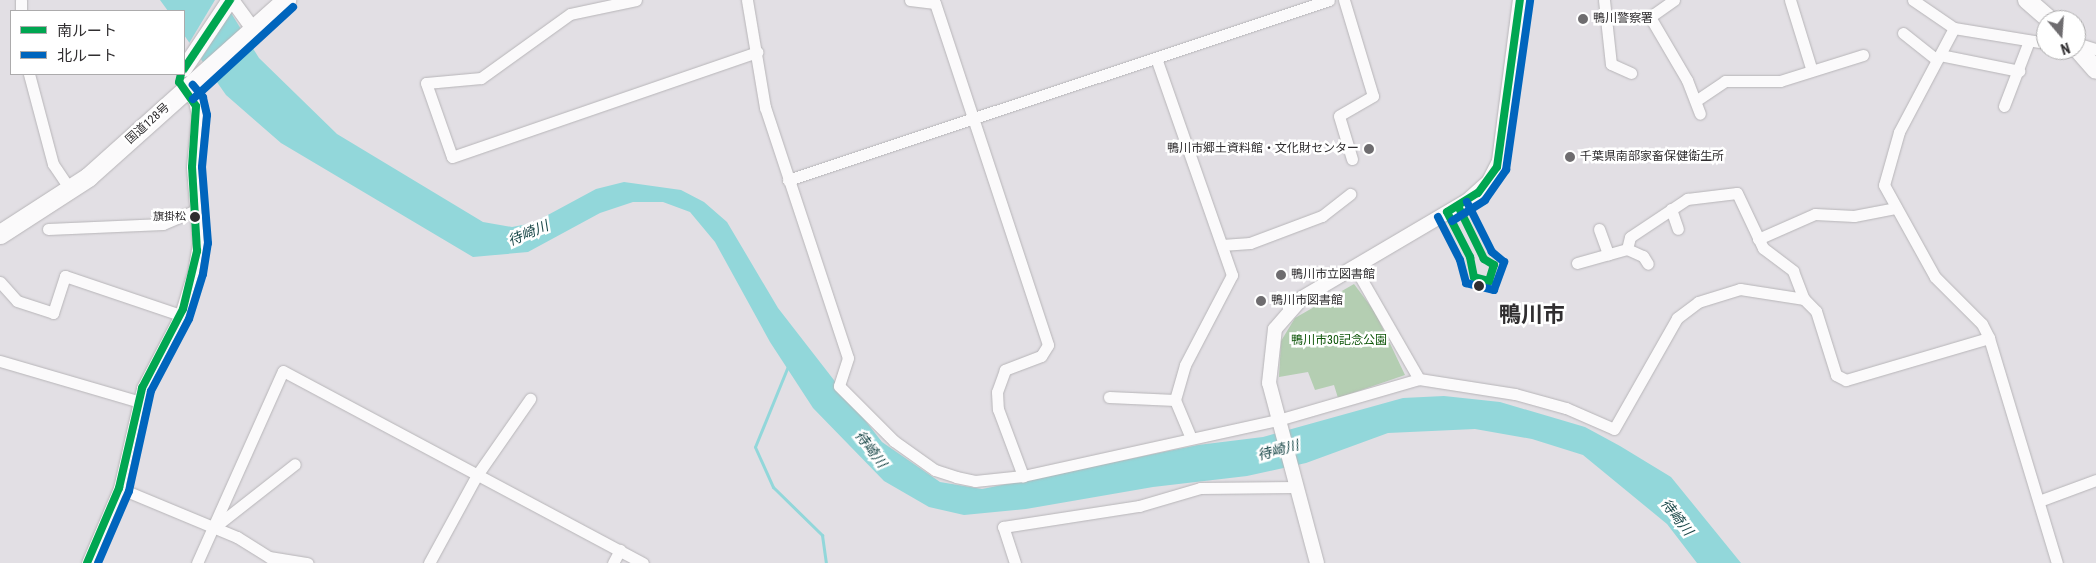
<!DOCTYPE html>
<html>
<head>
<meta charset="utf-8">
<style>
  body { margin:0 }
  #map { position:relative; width:2096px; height:563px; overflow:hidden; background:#e2dfe4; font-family:"Roboto Condensed","Noto Sans JP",sans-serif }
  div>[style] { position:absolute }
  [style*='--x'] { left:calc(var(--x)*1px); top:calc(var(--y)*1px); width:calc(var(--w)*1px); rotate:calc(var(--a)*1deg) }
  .green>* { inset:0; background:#b4ceb2 }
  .water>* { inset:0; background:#92d7da }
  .pier>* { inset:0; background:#e2dfe4 }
  .stream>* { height:3px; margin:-1.5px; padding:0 1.5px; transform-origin:1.5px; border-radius:1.5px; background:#92d7da }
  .roads { filter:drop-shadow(0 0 1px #b7b5b8) drop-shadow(0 0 1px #b7b5b8) }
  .minor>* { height:11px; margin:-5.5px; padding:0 5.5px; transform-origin:5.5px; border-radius:5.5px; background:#fbfafb }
  .tertiary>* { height:14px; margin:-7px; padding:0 7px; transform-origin:7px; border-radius:7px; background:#fbfafb }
  .secondary>* { height:16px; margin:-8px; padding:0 8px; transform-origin:8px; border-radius:8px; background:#fbfafb }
  .primary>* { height:18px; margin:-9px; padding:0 9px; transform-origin:9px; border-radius:9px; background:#fbfafb }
  .trunk>* { height:19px; margin:-9.5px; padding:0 9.5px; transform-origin:9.5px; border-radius:9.5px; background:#fbfafb }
  .bus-1>* { height:8px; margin:-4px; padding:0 4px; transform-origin:4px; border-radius:4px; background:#00a651 }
  .bus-2>* { height:8px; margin:-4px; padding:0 4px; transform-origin:4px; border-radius:4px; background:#0065bd }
  .dots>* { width:14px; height:14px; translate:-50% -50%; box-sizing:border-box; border:2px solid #fff; border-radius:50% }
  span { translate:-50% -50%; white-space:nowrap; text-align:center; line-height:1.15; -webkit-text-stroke:5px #fff; paint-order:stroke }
  .bus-label { font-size:11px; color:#302e30 }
  .right { translate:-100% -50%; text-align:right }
  .poi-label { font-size:12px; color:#302e30 }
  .left { translate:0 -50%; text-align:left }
  .street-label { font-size:12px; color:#302e30 }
  .park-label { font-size:12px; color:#0e5509 }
  .water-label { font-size:14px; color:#194748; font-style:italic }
  .town-label { font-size:22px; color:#302e30; font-weight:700 }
  .legend { position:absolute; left:10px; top:10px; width:175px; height:65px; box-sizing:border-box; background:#fff; border:1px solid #acabac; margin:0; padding:6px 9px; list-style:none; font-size:15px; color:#302e30 }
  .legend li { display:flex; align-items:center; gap:10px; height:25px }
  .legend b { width:25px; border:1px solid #acabac }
  .north { position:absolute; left:2036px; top:10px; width:50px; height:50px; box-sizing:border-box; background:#fff; border:1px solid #acabac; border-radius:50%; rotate:162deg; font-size:14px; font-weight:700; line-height:20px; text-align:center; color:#302e30 }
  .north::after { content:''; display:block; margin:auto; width:18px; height:22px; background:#6e6c6f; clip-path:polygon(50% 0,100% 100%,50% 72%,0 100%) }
</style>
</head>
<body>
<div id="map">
  <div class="green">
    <i style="clip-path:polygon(1354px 284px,1375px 312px,1405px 375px,1338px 398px,1334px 385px,1315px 390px,1308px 372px,1279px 377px,1281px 341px,1295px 318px)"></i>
  </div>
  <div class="water">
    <i style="clip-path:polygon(160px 0,223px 0,259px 58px,337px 134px,483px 222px,512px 227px,533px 223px,596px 189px,624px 182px,681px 190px,704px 202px,727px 222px,778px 308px,882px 442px,940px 482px,982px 489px,1198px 445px,1263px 437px,1403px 398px,1444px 396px,1500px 402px,1585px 427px,1620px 446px,1671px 477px,1741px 563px,1697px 563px,1667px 524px,1583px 455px,1532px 439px,1475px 429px,1388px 433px,1306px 463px,1247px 476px,1153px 487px,1026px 509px,964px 515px,929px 507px,884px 481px,813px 408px,770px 342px,715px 242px,690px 212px,663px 202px,633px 202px,600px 213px,528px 252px,473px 257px,281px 143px,226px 95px,184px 35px,184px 11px,168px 11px)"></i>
  </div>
  <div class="pier">
    <i style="clip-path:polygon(215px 0,226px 0,232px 10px,199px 62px,188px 45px)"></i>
  </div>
  <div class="stream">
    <i style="--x:788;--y:366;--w:87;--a:112.2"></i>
    <i style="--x:755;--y:447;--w:44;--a:65.8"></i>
    <i style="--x:773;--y:487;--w:69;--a:44.4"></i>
    <i style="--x:822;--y:535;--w:28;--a:82"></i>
  </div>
  <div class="roads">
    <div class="minor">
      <i style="--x:636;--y:0;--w:67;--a:168"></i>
      <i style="--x:570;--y:14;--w:110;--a:144.3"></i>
      <i style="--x:481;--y:78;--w:55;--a:174.8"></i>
      <i style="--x:426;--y:83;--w:78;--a:70.6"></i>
      <i style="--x:452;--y:157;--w:323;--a:-19"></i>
      <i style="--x:747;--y:0;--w:109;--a:80.5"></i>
      <i style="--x:765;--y:107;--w:264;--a:71.7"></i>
      <i style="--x:848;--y:358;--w:29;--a:108"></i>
      <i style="--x:839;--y:386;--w:78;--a:45"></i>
      <i style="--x:894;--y:441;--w:50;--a:35.3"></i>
      <i style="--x:935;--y:470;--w:22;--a:18"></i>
      <i style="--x:956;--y:477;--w:19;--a:12"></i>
      <i style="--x:975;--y:481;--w:48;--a:-5.9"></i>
      <i style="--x:1023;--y:476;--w:261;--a:-12.4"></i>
      <i style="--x:1278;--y:420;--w:147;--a:-16.2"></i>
      <i style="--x:1419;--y:379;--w:97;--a:8.9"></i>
      <i style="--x:1515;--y:394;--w:53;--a:15.4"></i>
      <i style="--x:1566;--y:408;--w:52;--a:23.6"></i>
      <i style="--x:1614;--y:429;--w:128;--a:-60.4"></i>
      <i style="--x:1677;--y:318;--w:26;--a:-37"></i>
      <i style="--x:1698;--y:302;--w:44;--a:-17.2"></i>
      <i style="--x:1740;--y:289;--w:65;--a:8.9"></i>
      <i style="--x:1804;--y:299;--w:17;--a:45"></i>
      <i style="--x:1816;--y:311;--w:67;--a:72.6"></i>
      <i style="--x:1836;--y:375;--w:11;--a:27"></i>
      <i style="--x:1846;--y:380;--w:149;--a:-16.4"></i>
      <i style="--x:910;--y:0;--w:25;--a:7"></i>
      <i style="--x:935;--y:3;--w:360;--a:71.7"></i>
      <i style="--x:1048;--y:345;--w:13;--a:122"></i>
      <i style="--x:1041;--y:356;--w:39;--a:159"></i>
      <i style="--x:1005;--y:370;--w:23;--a:110"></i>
      <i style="--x:997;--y:392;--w:17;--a:87"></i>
      <i style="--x:998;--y:409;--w:72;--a:69.5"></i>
      <i style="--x:1344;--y:0;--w:100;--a:73.2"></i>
      <i style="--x:1373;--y:96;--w:39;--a:150"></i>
      <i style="--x:1339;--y:116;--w:45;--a:73.2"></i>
      <i style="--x:1604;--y:0;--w:64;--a:83.8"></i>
      <i style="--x:1611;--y:64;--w:22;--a:24"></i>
      <i style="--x:1674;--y:0;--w:29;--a:145"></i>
      <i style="--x:1650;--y:17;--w:73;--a:59.6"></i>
      <i style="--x:1687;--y:80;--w:36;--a:69"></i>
      <i style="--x:1790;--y:0;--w:71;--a:72.8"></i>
      <i style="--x:1913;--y:0;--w:50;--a:34.3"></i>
      <i style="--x:1954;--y:28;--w:93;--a:9.3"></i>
      <i style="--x:21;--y:11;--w:11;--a:-90"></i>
      <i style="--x:1954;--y:28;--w:118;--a:117.9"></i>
      <i style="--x:1899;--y:132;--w:55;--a:105.8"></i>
      <i style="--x:1884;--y:185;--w:105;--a:61"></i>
      <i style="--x:1935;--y:277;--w:66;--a:45"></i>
      <i style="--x:1982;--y:324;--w:16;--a:63"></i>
      <i style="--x:1989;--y:338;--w:235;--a:73.2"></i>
      <i style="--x:1903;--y:33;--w:43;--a:38.5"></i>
      <i style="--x:2076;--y:43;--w:21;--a:17"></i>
      <i style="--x:1940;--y:55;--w:81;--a:11.4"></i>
      <i style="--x:1156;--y:58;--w:230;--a:70.7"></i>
      <i style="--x:1232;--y:275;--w:102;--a:117.6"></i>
      <i style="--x:1185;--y:365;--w:36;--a:106"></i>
      <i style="--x:1175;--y:400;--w:41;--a:67.2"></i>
      <i style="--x:29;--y:74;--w:93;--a:75.1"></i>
      <i style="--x:53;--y:164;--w:32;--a:56"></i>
      <i style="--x:1697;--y:100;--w:34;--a:-34"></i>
      <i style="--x:1725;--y:81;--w:55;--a:0"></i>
      <i style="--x:1780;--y:81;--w:87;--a:-17.4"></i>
      <i style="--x:2004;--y:106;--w:70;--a:-69"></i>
      <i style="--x:788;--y:180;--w:570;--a:-18.4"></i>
      <i style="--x:1671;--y:209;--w:21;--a:71"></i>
      <i style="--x:48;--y:229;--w:115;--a:-2.5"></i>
      <i style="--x:163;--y:224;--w:34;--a:-23"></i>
      <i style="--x:1599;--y:229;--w:27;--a:70"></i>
      <i style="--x:1758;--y:239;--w:62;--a:-23.7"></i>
      <i style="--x:1815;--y:214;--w:39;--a:3"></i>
      <i style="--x:1854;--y:216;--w:43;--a:-10.8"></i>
      <i style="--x:1222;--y:245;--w:28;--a:-4"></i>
      <i style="--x:1250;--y:243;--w:77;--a:-20.6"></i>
      <i style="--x:1322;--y:216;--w:36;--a:-38"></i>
      <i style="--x:1627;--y:249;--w:12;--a:-76"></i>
      <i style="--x:1630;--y:237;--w:69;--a:-33.7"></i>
      <i style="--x:1687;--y:199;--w:50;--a:-6.8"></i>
      <i style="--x:1737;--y:193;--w:61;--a:64.7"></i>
      <i style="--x:1763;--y:248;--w:38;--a:37"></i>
      <i style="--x:1793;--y:271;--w:30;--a:69"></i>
      <i style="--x:1577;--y:263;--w:52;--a:-15.6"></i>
      <i style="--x:1627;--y:249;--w:17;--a:24"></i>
      <i style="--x:1643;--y:256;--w:9;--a:58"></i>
      <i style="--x:1354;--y:266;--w:130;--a:60.1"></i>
      <i style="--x:0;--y:282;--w:25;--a:48"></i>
      <i style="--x:17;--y:301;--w:38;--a:18"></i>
      <i style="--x:53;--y:313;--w:39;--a:-72"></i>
      <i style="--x:65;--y:276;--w:121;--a:18.7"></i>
      <i style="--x:0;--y:361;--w:143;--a:16.3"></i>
      <i style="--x:1109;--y:397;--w:66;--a:2.6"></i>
      <i style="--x:119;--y:488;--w:128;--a:22.6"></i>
      <i style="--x:237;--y:537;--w:38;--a:32"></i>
      <i style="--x:269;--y:557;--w:39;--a:9"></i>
      <i style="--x:2039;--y:501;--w:61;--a:-20.2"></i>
      <i style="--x:216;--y:526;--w:100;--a:-38.1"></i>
      <i style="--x:87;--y:563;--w:82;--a:-66.9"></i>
      <i style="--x:119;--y:488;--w:103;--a:-77"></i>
      <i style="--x:142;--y:388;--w:82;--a:-62.5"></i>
      <i style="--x:180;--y:315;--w:45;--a:-73.2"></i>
      <i style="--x:193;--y:272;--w:29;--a:-80"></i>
      <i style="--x:198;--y:243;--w:76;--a:-94.5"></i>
      <i style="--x:192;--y:167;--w:52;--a:-84.5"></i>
      <i style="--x:197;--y:115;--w:14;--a:-102"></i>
      <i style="--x:194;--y:101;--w:12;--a:-132"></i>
      <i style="--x:197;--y:563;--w:210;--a:-65.9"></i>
      <i style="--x:283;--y:371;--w:408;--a:28.1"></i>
      <i style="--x:429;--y:563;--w:100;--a:-61.4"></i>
      <i style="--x:477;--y:475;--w:93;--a:-55.1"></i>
      <i style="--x:613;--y:563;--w:15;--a:-62"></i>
      <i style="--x:1015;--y:563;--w:38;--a:-108"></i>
      <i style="--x:1003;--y:527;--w:138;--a:-8.8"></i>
      <i style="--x:1139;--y:506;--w:64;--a:-16.4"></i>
      <i style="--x:1200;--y:488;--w:95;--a:-0.6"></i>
    </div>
    <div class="tertiary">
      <i style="--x:232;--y:0;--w:36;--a:54"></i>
      <i style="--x:1317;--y:563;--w:186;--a:-104.9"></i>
      <i style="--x:1269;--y:383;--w:54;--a:-83.7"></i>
      <i style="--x:1275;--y:329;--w:41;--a:-48.9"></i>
      <i style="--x:1302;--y:298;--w:191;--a:-30.5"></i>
      <i style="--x:1467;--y:201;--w:30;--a:-42"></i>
      <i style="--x:1489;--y:181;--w:22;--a:-63"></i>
      <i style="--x:1499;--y:161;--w:162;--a:-82.6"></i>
    </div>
    <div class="secondary">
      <i style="--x:184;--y:69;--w:83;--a:-56.3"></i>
    </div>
    <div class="primary">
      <i style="--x:2027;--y:0;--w:30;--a:41"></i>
      <i style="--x:2076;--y:47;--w:30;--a:49"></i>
    </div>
    <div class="trunk">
      <i style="--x:0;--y:234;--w:105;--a:-32.9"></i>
      <i style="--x:88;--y:177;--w:266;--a:-41.8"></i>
    </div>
  </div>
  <div class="bus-1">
    <i style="--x:184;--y:69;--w:83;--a:-56.3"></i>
    <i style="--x:1447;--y:212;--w:36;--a:-32"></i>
    <i style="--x:1478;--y:193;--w:32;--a:-54"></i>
    <i style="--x:1497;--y:167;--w:169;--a:-82.2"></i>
    <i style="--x:1447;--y:212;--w:51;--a:62.9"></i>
    <i style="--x:1470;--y:257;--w:20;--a:79"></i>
    <i style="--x:1474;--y:277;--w:16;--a:15"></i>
    <i style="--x:1489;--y:281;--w:17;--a:-73"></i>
    <i style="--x:1494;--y:265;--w:12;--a:-149"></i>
    <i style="--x:1484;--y:259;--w:59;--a:-116.1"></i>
    <i style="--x:87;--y:563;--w:82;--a:-66.9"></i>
    <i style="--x:119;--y:488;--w:103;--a:-77"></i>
    <i style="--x:142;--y:388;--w:89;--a:-62.6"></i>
    <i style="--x:183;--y:309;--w:60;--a:-76.4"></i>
    <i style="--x:197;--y:251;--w:84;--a:-93.4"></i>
    <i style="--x:192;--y:167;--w:61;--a:-86.2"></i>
    <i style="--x:196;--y:106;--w:29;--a:-125"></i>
    <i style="--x:179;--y:82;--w:8;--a:-76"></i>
  </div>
  <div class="bus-2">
    <i style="--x:193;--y:99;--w:136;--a:-42.6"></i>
    <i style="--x:1438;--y:217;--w:48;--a:62.9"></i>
    <i style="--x:1460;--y:260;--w:24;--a:75"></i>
    <i style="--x:1466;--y:283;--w:29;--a:14"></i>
    <i style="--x:1494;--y:290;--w:30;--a:-70"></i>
    <i style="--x:1504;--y:262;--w:16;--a:-140"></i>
    <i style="--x:1492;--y:252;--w:56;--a:-116.6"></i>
    <i style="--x:1452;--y:221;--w:39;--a:-32"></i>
    <i style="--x:1485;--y:200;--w:37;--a:-55"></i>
    <i style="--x:1506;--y:170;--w:171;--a:-81.9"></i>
    <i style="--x:98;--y:563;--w:78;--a:-66.7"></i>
    <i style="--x:129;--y:491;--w:102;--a:-77.6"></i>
    <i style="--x:151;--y:391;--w:81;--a:-62.2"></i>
    <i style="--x:189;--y:319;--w:47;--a:-72.7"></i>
    <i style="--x:203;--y:274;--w:31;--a:-81"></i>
    <i style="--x:208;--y:243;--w:76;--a:-94.5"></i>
    <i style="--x:202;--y:167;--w:52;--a:-84.5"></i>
    <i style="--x:207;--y:115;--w:18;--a:-103"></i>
    <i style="--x:203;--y:97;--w:16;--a:-130"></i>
  </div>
  <div class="dots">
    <i style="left:1583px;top:19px;background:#6e6c6f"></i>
    <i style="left:1369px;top:149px;background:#6e6c6f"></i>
    <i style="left:1570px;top:157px;background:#6e6c6f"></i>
    <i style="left:195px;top:217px;background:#302e30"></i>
    <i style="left:1281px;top:275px;background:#6e6c6f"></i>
    <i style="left:1479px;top:286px;background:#302e30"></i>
    <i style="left:1261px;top:301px;background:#6e6c6f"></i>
  </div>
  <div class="bus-label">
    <span class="right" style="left:186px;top:217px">旗掛松</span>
  </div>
  <div class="poi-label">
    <span class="left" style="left:1593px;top:19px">鴨川警察署</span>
    <span class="right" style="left:1359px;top:149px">鴨川市郷土資料館・文化財センター</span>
    <span class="left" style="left:1580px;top:157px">千葉県南部家畜保健衛生所</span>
    <span class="left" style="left:1291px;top:275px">鴨川市立図書館</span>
    <span class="left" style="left:1271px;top:301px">鴨川市図書館</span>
  </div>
  <div class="street-label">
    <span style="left:148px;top:124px;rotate:-42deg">国道128号</span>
  </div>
  <div class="park-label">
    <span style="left:1339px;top:341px">鴨川市30記念公園</span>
  </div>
  <div class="water-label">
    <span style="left:528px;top:233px;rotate:-23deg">待崎川</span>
    <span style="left:871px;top:449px;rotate:53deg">待崎川</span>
    <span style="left:1278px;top:450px;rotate:-15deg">待崎川</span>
    <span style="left:1677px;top:517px;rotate:52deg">待崎川</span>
  </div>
  <div class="town-label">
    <span style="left:1532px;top:315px">鴨川市</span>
  </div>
  <ul class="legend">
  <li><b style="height:6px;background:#00a651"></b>南ルート</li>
  <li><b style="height:6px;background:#0065bd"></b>北ルート</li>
  </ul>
  <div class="north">N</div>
</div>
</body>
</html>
